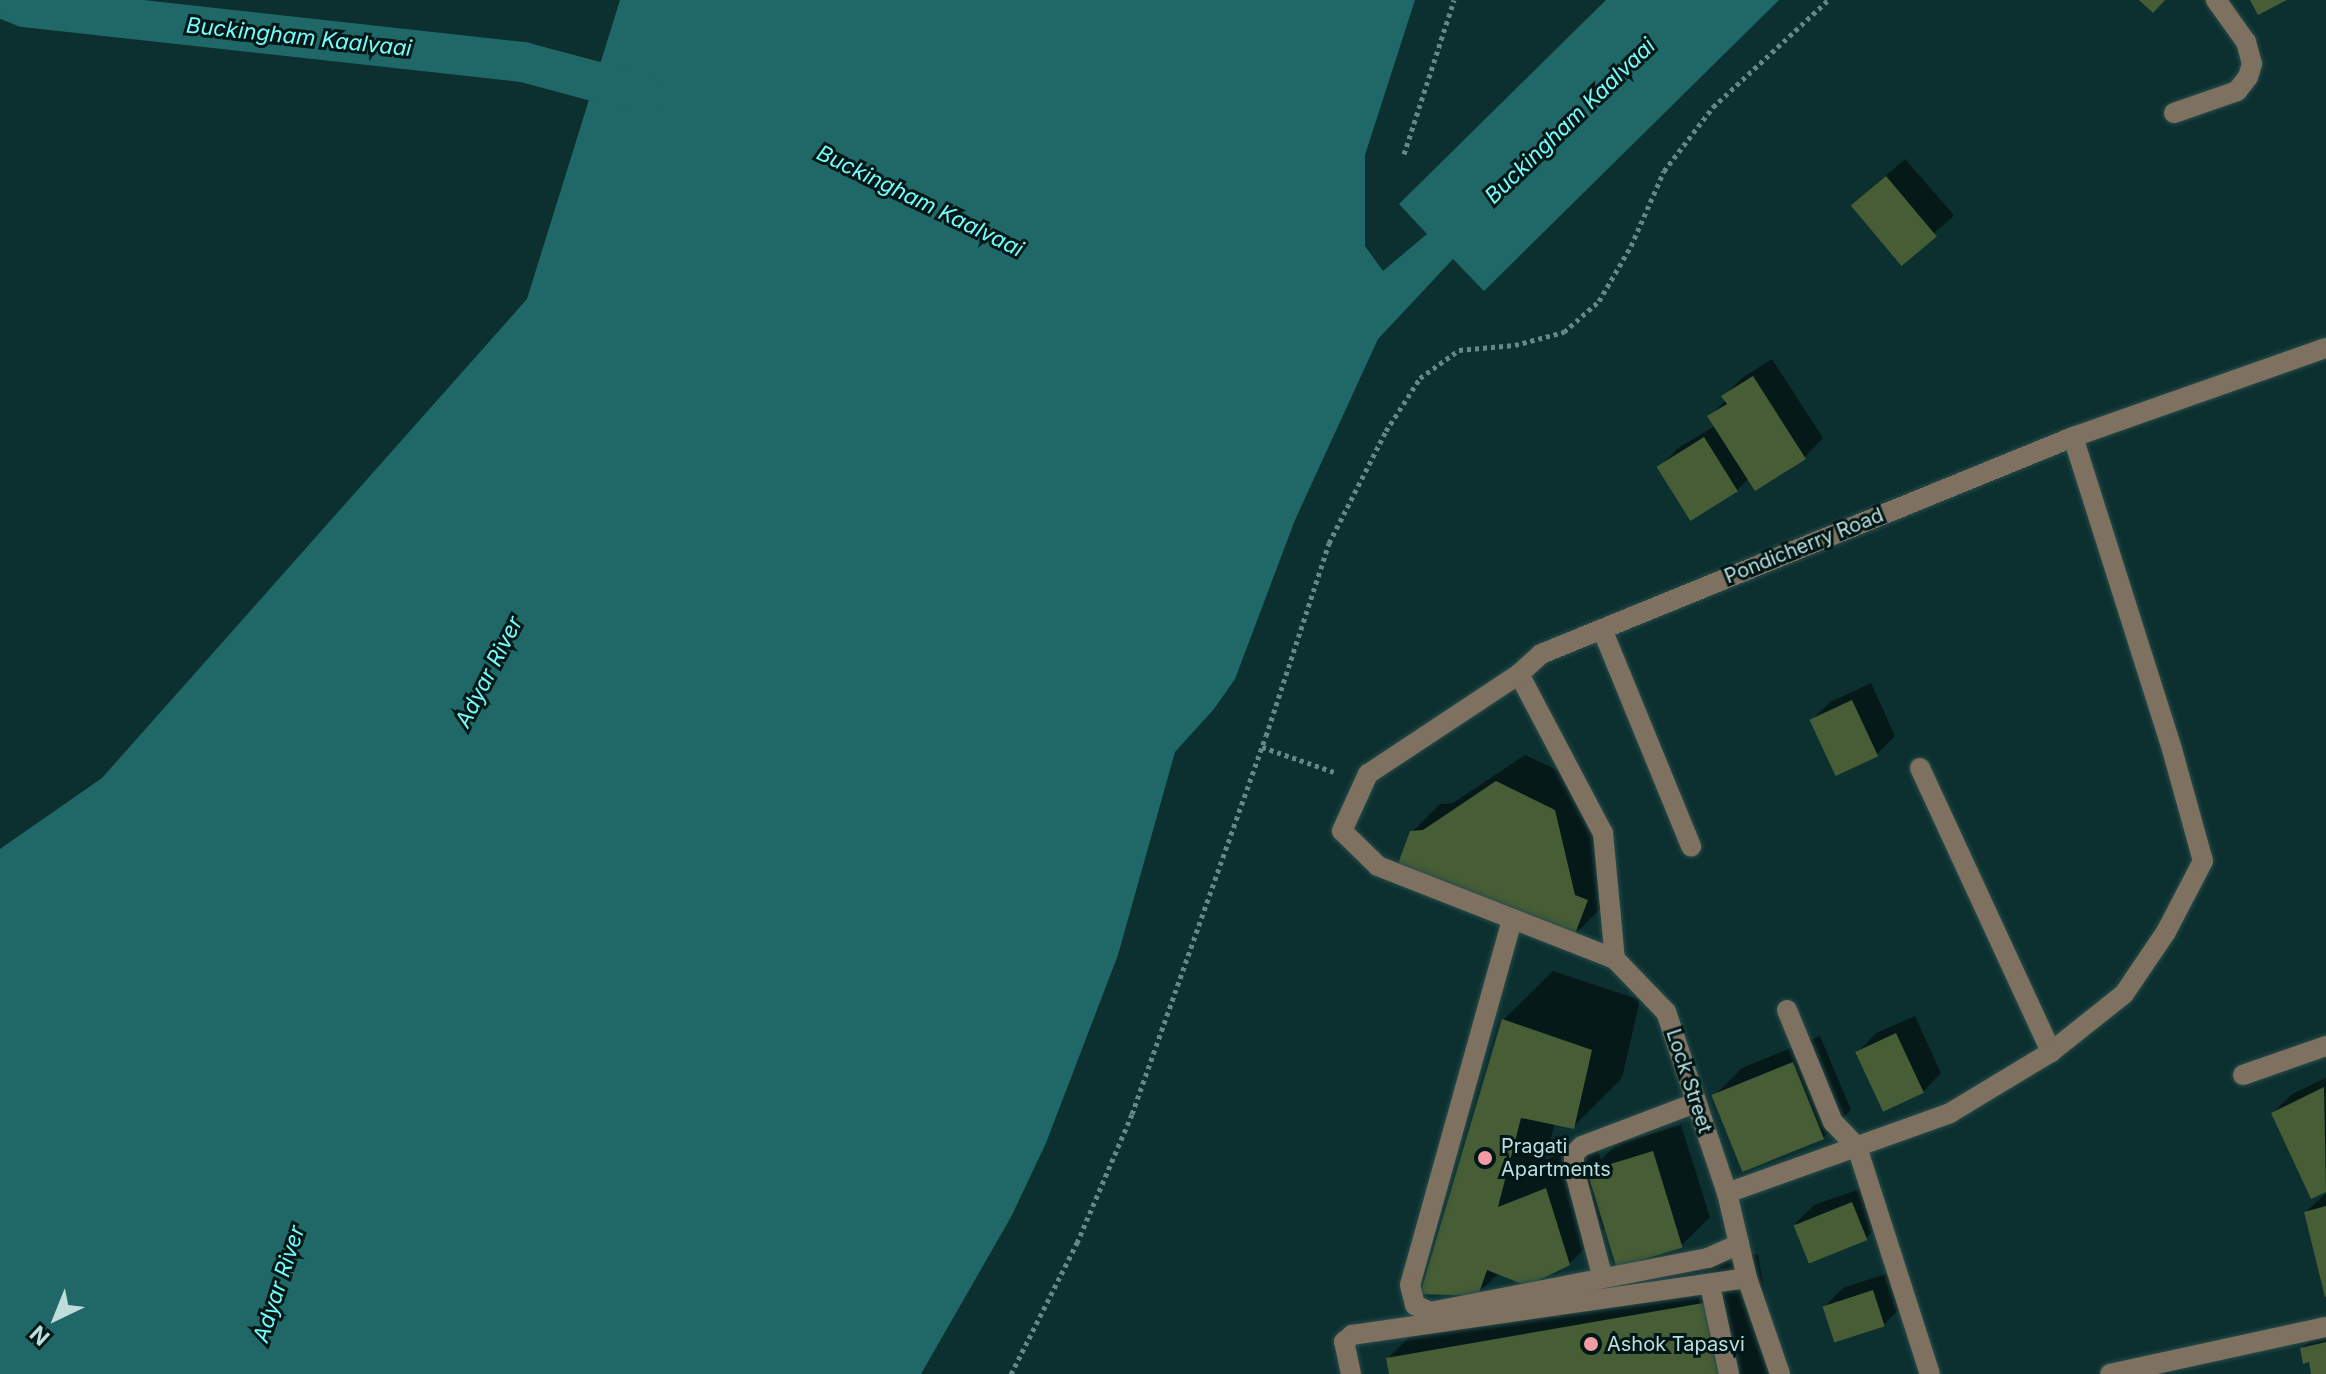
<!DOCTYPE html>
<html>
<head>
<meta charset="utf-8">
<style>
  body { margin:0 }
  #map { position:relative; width:2326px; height:1374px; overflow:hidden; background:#0c302f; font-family:Inter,sans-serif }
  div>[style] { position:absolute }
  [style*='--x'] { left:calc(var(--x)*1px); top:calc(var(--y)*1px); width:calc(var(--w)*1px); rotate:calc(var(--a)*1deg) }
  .water>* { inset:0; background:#1f6867 }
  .shadow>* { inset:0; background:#0007; transform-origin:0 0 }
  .canal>* { height:40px; margin:-20px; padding:0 20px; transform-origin:20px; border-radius:20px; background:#1f6867 }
  .building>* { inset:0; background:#465d35; transform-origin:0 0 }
  .path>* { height:5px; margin-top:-2.5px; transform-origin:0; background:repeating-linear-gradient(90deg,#658785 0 4px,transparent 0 8px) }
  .roads { filter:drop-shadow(0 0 2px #284c4b) drop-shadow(0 0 2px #284c4b) }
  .minor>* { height:20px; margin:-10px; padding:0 10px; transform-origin:10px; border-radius:10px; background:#7f7160 }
  .dots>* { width:22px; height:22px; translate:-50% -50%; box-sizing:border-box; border:4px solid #001717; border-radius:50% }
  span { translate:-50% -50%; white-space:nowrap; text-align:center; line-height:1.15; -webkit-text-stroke:6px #001717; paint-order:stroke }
  .street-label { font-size:20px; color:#bededc }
  .poi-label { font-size:20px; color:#bededc }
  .left { translate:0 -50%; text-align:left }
  .water-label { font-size:22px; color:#76fcf9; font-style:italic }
  .north { position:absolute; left:16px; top:1278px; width:80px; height:80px; -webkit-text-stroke:6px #001717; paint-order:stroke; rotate:223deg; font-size:22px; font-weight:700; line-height:32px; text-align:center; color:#bededc }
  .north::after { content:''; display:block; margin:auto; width:28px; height:36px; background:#bededc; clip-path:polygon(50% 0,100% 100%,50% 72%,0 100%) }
</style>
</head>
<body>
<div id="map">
  <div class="water">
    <i style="clip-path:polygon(620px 0,1415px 0,1365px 155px,1365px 246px,1383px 271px,1427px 234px,1399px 204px,1606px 0,1779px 0,1484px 291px,1453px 259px,1378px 339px,1295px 520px,1235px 679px,1214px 709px,1175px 752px,1118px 955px,1046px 1143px,1011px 1217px,921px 1374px,0 1374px,0 849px,102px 778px,527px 299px)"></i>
  </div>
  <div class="shadow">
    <i style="left:1905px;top:159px;width:75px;height:70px;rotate:49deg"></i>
    <i style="clip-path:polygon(1772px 359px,1823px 438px,1805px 457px,1756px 489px,1749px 478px,1737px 490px,1660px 467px,1678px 448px,1715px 426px,1709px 417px,1726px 400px,1724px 396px,1742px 378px)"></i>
    <i style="clip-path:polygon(1871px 683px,1895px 736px,1877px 754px,1811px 721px,1830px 702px)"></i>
    <i style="clip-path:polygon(1525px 755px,1583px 782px,1614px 872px,1600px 909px,1572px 937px,1412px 832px,1440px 804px,1453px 803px)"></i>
    <i style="clip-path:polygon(1553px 971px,1640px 1000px,1622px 1078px,1573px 1127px,1555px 1123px,1545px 1160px,1595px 1140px,1601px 1160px,1617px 1144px,1681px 1125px,1710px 1217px,1682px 1245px,1606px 1227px,1569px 1264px,1499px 1273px,1477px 1294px,1503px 1020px)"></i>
    <i style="clip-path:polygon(1915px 1016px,1941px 1073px,1923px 1092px,1858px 1052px,1876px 1033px)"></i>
    <i style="clip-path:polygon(1820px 1036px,1851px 1110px,1823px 1138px,1714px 1096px,1742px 1068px)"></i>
    <i style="clip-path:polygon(2326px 1078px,2326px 1189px,2312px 1196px,2273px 1113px,2292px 1094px)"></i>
    <i style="clip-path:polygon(1871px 1185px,1884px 1220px,1866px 1238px,1795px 1224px,1814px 1205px)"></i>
    <i style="clip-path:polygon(2325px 1194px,2326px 1194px,2326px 1293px,2306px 1212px)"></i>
    <i style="clip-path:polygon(1758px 1254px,1779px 1374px,1391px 1374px,1388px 1358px,1438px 1309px)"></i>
    <i style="clip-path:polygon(1891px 1272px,1902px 1306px,1884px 1325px,1825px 1306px,1843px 1288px)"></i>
    <i style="clip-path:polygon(2326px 1328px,2326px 1374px,2313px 1374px,2311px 1360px,2302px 1348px)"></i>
  </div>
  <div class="canal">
    <i style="--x:7;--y:0;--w:18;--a:22"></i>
    <i style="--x:24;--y:7;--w:502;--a:6.29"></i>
    <i style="--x:523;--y:62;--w:127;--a:15"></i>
  </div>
  <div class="building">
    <i style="clip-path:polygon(2139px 0,2165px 0,2153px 13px)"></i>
    <i style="clip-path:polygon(2250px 0,2287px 0,2258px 15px)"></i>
    <i style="left:1886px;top:176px;width:79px;height:46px;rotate:50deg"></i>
    <i style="clip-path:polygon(1753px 376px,1806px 459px,1755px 491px,1707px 416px,1727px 404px,1721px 396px)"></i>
    <i style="left:1704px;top:437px;width:64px;height:56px;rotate:58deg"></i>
    <i style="left:1852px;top:700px;width:62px;height:47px;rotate:65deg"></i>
    <i style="clip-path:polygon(1496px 781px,1555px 810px,1575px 895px,1588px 900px,1573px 939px,1398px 864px,1410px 831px,1423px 830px)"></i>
    <i style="clip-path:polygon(1502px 1019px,1592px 1050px,1574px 1129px,1521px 1118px,1498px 1207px,1546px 1188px,1570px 1265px,1527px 1286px,1487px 1270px,1478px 1296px,1420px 1294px)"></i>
    <i style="left:1896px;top:1033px;width:66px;height:45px;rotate:65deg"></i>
    <i style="left:1793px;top:1062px;width:83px;height:88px;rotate:68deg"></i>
    <i style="clip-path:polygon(2324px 1087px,2326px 1192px,2311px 1199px,2271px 1113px)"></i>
    <i style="left:1653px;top:1151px;width:101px;height:69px;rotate:73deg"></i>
    <i style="left:1852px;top:1202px;width:41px;height:63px;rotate:68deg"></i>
    <i style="clip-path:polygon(2326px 1206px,2326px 1297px,2325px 1297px,2304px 1212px)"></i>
    <i style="left:1873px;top:1290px;width:38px;height:53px;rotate:72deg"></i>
    <i style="clip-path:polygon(1709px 1302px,1721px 1374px,1389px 1374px,1386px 1358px)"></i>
    <i style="clip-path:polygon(2326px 1342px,2326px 1374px,2311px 1374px,2309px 1362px,2303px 1364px,2300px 1348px)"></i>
  </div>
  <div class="path">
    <i style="--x:1404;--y:154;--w:162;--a:-72"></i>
    <i style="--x:1262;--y:747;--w:79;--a:19.1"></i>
    <i style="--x:1011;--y:1374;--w:147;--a:-63.3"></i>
    <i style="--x:1077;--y:1243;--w:140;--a:-66.9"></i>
    <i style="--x:1132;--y:1114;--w:401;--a:-70.5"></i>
    <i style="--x:1266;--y:736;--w:203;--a:-71.9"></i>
    <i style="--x:1329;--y:543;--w:126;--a:-63"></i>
    <i style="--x:1386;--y:431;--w:63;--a:-57.3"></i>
    <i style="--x:1420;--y:378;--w:48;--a:-35.7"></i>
    <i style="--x:1459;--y:350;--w:56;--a:-5.1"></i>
    <i style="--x:1515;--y:345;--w:51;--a:-14.9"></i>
    <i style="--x:1564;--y:332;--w:47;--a:-41.5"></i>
    <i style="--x:1599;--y:301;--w:64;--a:-59.8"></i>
    <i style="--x:1631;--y:246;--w:82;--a:-66.3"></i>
    <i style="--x:1664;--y:171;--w:81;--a:-52.6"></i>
    <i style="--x:1713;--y:107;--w:157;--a:-42.9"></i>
  </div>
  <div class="roads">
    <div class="minor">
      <i style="--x:2174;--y:113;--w:67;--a:-19.2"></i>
      <i style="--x:2237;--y:91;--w:18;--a:-52"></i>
      <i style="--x:2248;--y:77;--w:14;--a:-73"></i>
      <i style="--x:2252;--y:64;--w:23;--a:-105"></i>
      <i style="--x:2246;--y:42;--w:52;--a:-125.5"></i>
      <i style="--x:1602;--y:629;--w:235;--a:67.7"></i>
      <i style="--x:1519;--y:674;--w:180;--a:62.2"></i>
      <i style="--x:1603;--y:833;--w:127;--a:84.6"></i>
      <i style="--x:1920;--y:768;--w:313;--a:65.2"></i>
      <i style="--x:1512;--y:920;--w:379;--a:105.6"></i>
      <i style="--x:1410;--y:1285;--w:21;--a:76"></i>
      <i style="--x:1415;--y:1305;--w:17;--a:25"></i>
      <i style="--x:1430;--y:1312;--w:283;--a:-11"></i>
      <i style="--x:1708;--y:1258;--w:34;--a:-24"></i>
      <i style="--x:1787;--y:1010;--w:121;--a:67.7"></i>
      <i style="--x:1833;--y:1122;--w:35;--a:46"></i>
      <i style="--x:1857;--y:1147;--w:238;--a:72.2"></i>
      <i style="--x:2243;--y:1075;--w:88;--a:-19.3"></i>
      <i style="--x:1727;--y:1193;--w:237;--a:-19.7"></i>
      <i style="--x:1950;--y:1113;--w:118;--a:-31.1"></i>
      <i style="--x:2051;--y:1052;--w:93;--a:-38.5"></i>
      <i style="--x:2124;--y:994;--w:75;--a:-55.9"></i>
      <i style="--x:2166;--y:932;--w:80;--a:-62.5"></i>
      <i style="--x:2203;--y:861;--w:116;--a:-105.5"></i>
      <i style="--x:2172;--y:749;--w:327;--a:-107.6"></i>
      <i style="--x:1602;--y:1275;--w:110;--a:-104.8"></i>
      <i style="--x:1574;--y:1169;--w:15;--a:-90"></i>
      <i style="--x:1574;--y:1154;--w:11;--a:-45"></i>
      <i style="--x:1582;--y:1146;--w:121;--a:-20.8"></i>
      <i style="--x:1710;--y:1285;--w:91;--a:77.9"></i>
      <i style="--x:1351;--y:1374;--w:33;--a:-102"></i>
      <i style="--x:1344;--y:1342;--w:11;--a:-41"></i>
      <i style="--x:1352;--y:1335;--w:399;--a:-8.2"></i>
      <i style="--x:1780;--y:1374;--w:102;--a:-109"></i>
      <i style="--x:1747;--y:1278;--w:87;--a:-103.2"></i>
      <i style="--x:1727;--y:1193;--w:191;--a:-108.6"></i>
      <i style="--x:1666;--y:1012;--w:74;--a:-133.9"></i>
      <i style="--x:1615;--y:959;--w:255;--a:-158.6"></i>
      <i style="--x:1378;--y:866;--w:50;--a:-135.8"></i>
      <i style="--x:1342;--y:831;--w:63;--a:-65.5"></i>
      <i style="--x:1368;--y:774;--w:181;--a:-33.5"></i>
      <i style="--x:1519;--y:674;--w:30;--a:-42"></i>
      <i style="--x:1541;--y:654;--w:575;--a:-22.19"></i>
      <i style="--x:2073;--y:437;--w:268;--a:-19.4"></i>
      <i style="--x:2110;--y:1374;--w:221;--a:-12.3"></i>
    </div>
  </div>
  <div class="dots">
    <i style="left:1485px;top:1158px;background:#f49aa4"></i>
    <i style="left:1591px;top:1344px;background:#f49aa4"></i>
  </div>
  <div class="street-label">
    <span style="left:1804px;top:546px;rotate:-22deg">Pondicherry Road</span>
    <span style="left:1689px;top:1081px;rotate:72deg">Lock Street</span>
  </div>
  <div class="poi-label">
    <span class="left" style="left:1501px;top:1158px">Pragati<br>Apartments</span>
    <span class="left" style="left:1607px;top:1344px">Ashok Tapasvi</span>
  </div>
  <div class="water-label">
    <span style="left:299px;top:37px;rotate:6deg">Buckingham Kaalvaai</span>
    <span style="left:1570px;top:121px;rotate:-44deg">Buckingham Kaalvaai</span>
    <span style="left:920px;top:201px;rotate:26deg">Buckingham Kaalvaai</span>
    <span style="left:489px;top:672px;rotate:-63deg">Adyar River</span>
    <span style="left:279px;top:1284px;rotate:-72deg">Adyar River</span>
  </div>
  <div class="north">N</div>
</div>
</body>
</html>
